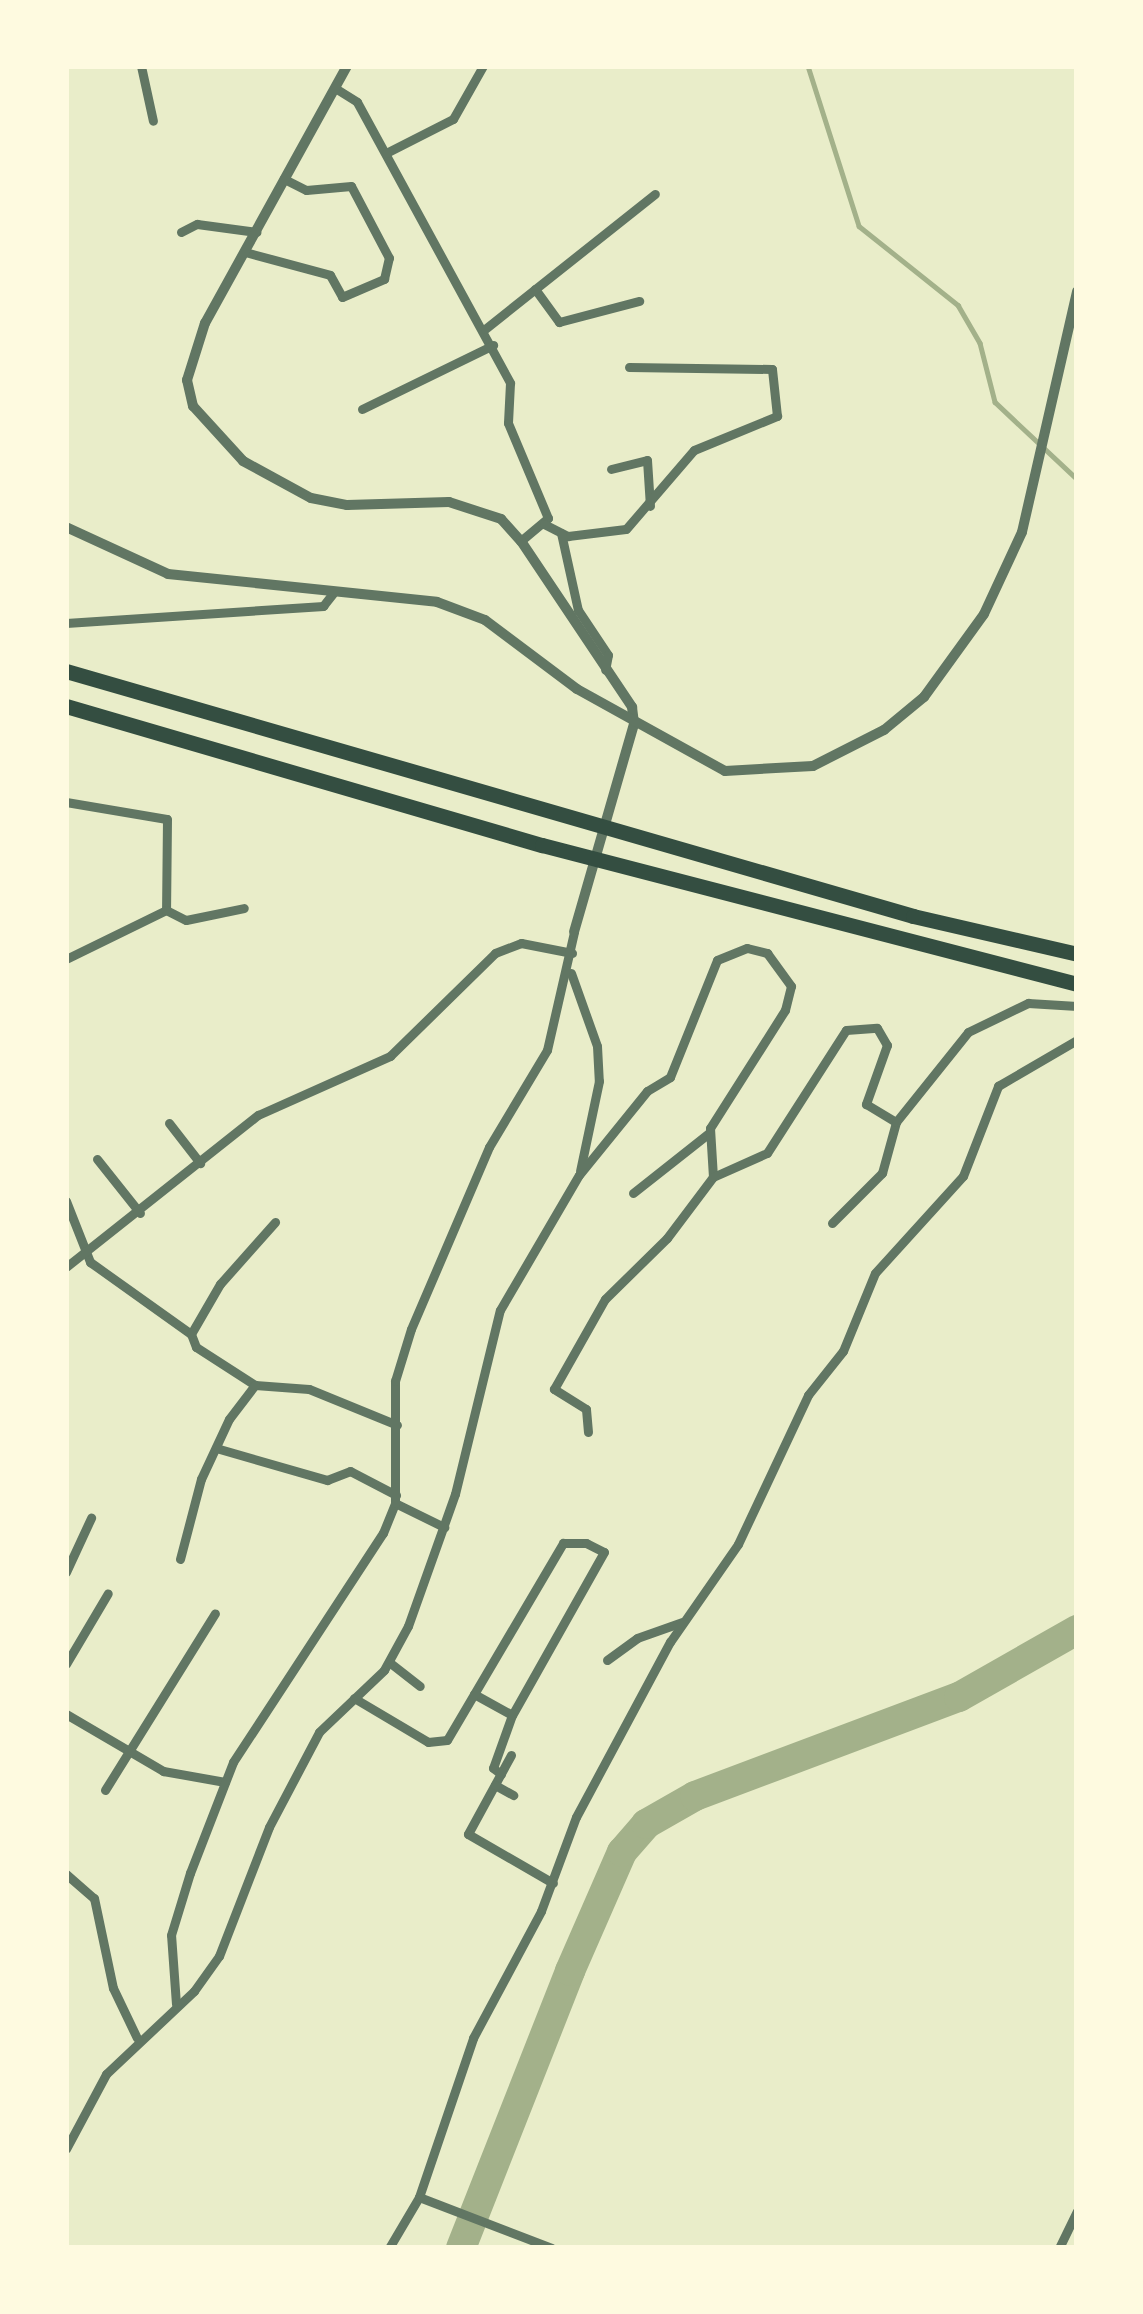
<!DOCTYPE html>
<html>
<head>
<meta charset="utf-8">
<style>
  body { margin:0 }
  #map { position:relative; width:1143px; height:2314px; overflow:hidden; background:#e9edc9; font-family:"Titillium Web",sans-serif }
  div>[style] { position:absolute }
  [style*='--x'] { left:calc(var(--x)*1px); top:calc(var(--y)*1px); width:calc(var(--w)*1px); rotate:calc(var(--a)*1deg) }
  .stream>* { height:4.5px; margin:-2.25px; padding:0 2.25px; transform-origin:2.25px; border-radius:2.25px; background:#a3b18a }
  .river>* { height:30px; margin:-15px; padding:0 15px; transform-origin:15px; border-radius:15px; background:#a3b18a }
  .minor>* { height:9px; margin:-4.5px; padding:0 4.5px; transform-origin:4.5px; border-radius:4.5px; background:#617663 }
  .tertiary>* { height:10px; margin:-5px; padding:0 5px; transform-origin:5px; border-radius:5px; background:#617663 }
  .motorway>* { height:15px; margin:-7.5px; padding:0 7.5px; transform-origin:7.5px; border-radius:7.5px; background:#344e41 }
  span { translate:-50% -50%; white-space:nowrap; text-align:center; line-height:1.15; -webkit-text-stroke:9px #fefae0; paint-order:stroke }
  .frame { position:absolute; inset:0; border:69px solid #fefae0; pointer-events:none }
</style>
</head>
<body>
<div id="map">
  <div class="stream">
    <i style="--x:808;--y:66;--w:168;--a:72.3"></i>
    <i style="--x:859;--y:226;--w:127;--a:38.6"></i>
    <i style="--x:958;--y:305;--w:44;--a:59.9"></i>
    <i style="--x:980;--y:343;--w:61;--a:75.7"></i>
    <i style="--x:995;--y:402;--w:112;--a:43.2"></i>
  </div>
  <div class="river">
    <i style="--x:461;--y:2248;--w:298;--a:-68.5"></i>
    <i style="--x:570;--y:1971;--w:130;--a:-66.4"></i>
    <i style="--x:622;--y:1852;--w:37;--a:-49"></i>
    <i style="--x:646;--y:1824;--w:56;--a:-29.7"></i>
    <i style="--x:695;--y:1796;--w:282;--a:-20.6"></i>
    <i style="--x:959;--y:1697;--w:136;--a:-29.6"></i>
  </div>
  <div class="minor">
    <i style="--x:141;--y:66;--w:56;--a:77.7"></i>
    <i style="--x:335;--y:88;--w:26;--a:32"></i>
    <i style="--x:357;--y:102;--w:320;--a:61.4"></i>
    <i style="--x:510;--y:383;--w:40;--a:92.9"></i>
    <i style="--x:508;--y:423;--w:103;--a:67.2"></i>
    <i style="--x:548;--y:518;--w:35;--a:140"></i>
    <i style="--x:386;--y:153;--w:75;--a:-26.9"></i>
    <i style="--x:453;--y:119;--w:61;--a:-60.5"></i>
    <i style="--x:181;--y:232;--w:18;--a:-27"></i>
    <i style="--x:197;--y:224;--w:60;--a:7.7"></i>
    <i style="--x:245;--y:252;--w:88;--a:15.1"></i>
    <i style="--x:330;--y:275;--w:25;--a:61"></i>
    <i style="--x:342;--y:297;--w:46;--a:-23.2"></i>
    <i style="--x:384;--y:279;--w:22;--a:-77"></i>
    <i style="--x:389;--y:258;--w:81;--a:-117.8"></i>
    <i style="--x:351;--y:186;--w:45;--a:174.9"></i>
    <i style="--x:306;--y:190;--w:25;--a:-153"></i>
    <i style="--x:535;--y:289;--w:41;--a:54"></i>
    <i style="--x:559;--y:322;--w:83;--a:-14.7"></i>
    <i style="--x:485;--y:329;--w:217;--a:-38.5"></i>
    <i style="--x:362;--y:409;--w:146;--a:-26"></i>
    <i style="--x:611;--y:469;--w:37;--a:-14"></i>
    <i style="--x:647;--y:460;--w:46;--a:86.3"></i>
    <i style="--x:544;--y:524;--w:27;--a:27"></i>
    <i style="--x:568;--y:536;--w:58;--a:-6.9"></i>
    <i style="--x:626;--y:529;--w:104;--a:-49.3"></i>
    <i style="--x:694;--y:450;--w:90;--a:-22.3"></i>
    <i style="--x:777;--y:416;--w:47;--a:-96.1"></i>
    <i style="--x:772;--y:369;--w:143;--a:-179.2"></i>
    <i style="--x:561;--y:533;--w:79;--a:77.6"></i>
    <i style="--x:578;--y:610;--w:54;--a:56.3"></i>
    <i style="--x:608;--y:655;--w:15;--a:101"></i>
    <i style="--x:66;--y:623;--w:258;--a:-3.8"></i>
    <i style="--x:323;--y:606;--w:16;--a:-52"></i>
    <i style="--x:66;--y:802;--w:102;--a:9.6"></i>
    <i style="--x:167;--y:819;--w:91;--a:90.6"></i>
    <i style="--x:66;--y:959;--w:111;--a:-26.1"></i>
    <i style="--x:166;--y:910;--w:22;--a:27"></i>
    <i style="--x:186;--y:920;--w:59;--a:-11.7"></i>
    <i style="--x:571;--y:973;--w:77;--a:70.4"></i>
    <i style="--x:597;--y:1046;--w:35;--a:87"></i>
    <i style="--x:599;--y:1081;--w:92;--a:101.9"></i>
    <i style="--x:169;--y:1123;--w:51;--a:52.2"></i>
    <i style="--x:97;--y:1159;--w:69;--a:51.5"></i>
    <i style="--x:633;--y:1193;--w:97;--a:-38.3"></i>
    <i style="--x:66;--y:1201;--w:66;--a:68.5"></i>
    <i style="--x:90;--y:1262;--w:124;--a:35.5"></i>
    <i style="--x:191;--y:1334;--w:14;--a:69"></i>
    <i style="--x:196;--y:1347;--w:70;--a:32.8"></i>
    <i style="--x:255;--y:1385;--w:54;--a:4.2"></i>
    <i style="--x:309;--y:1389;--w:95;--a:22.2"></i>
    <i style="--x:832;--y:1223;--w:71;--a:-45"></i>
    <i style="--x:882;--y:1173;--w:53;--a:-74.6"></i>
    <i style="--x:66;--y:1267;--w:245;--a:-38.4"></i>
    <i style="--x:258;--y:1115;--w:145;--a:-24.1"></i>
    <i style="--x:390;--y:1056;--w:147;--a:-44.4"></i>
    <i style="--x:495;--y:953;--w:28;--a:-21"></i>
    <i style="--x:521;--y:943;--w:52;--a:11.1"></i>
    <i style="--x:191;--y:1334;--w:58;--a:-59.9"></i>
    <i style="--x:220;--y:1284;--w:83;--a:-48.4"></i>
    <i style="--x:588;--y:1432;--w:23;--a:-95"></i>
    <i style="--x:586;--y:1409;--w:38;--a:-148"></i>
    <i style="--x:554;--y:1389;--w:103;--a:-60.5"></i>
    <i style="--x:605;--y:1299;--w:87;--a:-44.5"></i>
    <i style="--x:667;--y:1238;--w:76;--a:-53"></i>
    <i style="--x:216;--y:1448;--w:116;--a:16.1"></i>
    <i style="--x:327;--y:1480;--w:25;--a:-21"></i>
    <i style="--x:350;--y:1471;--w:52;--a:27.6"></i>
    <i style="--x:395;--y:1503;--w:55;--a:26.1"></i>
    <i style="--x:180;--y:1559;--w:83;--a:-75.3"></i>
    <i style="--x:201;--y:1479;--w:66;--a:-65"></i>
    <i style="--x:229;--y:1419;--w:43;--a:-52.6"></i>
    <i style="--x:66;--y:1572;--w:60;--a:-65.2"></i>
    <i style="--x:607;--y:1660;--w:37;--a:-36"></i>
    <i style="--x:637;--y:1638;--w:48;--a:-19.6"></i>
    <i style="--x:389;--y:1662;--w:39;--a:38"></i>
    <i style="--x:66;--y:1664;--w:82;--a:-59.4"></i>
    <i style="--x:474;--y:1694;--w:43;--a:28.9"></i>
    <i style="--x:512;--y:1715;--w:56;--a:109.7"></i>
    <i style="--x:493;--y:1768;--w:10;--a:37"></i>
    <i style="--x:354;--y:1698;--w:86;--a:30.7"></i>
    <i style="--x:428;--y:1742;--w:19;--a:-6"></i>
    <i style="--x:447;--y:1740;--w:229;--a:-59.5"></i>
    <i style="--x:563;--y:1543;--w:23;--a:0"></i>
    <i style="--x:586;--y:1543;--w:20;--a:27"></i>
    <i style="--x:604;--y:1552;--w:187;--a:119.4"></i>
    <i style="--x:66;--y:1714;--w:113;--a:30.4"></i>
    <i style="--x:163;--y:1771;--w:63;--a:10.1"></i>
    <i style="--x:511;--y:1755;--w:90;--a:118.6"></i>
    <i style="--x:468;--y:1834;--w:98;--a:30"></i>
    <i style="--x:495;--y:1785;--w:21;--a:29"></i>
    <i style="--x:105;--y:1790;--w:208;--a:-58.1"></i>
    <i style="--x:66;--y:1874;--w:37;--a:41"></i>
    <i style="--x:94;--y:1898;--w:92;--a:78.1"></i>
    <i style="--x:113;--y:1988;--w:55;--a:64.4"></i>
    <i style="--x:176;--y:2004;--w:69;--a:-94.1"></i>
    <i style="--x:171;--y:1935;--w:65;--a:-73"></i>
    <i style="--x:190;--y:1873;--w:119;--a:-68.8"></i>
    <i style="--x:233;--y:1762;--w:274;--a:-56.8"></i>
    <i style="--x:383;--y:1533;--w:32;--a:-68"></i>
    <i style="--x:395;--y:1503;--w:122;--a:-90"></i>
    <i style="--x:395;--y:1381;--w:54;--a:-72.9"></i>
    <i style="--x:411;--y:1329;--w:198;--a:-66.8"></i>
    <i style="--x:489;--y:1147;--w:113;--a:-59.1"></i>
    <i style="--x:547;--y:1050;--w:121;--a:-77.1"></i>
    <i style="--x:66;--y:2149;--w:85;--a:-61.9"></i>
    <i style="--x:106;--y:2074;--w:121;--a:-43.3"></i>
    <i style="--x:194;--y:1991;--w:43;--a:-54.5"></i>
    <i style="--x:219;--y:1956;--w:138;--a:-68.8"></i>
    <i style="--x:269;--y:1827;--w:107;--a:-62.2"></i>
    <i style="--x:319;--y:1732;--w:90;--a:-43.6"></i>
    <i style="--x:384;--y:1670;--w:50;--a:-61.4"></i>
    <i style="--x:408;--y:1626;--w:140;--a:-70.4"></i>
    <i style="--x:455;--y:1494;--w:189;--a:-76.3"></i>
    <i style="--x:500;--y:1310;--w:156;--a:-59.7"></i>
    <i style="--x:579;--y:1175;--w:108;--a:-51"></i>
    <i style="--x:647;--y:1091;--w:27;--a:-31"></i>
    <i style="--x:670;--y:1077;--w:126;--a:-68.1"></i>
    <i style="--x:717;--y:960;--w:32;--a:-22"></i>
    <i style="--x:747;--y:948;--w:21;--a:14"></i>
    <i style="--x:767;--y:953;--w:41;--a:54"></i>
    <i style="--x:791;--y:986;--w:25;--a:104"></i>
    <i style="--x:785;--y:1010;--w:140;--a:122.4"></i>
    <i style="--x:710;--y:1128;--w:49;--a:86.5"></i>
    <i style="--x:713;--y:1177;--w:59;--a:-24"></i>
    <i style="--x:767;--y:1153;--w:146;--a:-57.3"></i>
    <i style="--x:846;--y:1030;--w:31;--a:-4"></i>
    <i style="--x:877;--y:1028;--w:20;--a:60"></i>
    <i style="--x:887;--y:1045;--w:63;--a:109.6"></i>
    <i style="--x:866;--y:1104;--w:35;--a:31"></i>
    <i style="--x:896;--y:1122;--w:115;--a:-51.3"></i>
    <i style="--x:968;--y:1032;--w:67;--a:-25.8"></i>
    <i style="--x:1028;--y:1003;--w:49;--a:3.5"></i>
    <i style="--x:419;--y:2197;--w:142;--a:21"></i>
    <i style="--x:389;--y:2248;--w:59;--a:-59.5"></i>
    <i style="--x:419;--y:2197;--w:168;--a:-71.2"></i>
    <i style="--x:473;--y:2038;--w:144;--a:-61.8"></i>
    <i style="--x:541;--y:1911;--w:100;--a:-69.6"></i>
    <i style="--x:576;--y:1817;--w:199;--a:-61.8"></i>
    <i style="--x:670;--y:1642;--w:119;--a:-55.2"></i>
    <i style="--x:738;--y:1544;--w:165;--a:-64.8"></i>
    <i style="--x:808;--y:1395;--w:56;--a:-51.5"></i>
    <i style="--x:843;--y:1351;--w:84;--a:-67.7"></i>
    <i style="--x:875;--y:1273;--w:131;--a:-47.8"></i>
    <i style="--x:963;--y:1176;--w:97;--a:-68.7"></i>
    <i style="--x:998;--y:1086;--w:91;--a:-30.2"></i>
    <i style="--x:1059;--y:2248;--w:41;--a:-64.1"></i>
  </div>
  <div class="tertiary">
    <i style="--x:347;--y:66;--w:294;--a:118.9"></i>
    <i style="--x:205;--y:323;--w:60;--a:107.5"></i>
    <i style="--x:187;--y:380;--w:27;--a:77"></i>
    <i style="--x:193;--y:406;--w:74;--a:47.7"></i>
    <i style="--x:243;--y:461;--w:77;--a:28.6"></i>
    <i style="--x:311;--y:498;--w:37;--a:11"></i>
    <i style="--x:347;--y:505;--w:102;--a:-1.7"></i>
    <i style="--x:449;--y:502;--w:55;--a:18.1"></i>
    <i style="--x:501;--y:519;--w:30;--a:48"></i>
    <i style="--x:521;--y:541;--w:200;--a:56.2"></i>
    <i style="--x:632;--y:707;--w:17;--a:83"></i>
    <i style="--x:634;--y:724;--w:216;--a:106.1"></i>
    <i style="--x:66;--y:527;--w:112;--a:24.7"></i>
    <i style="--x:168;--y:574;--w:270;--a:5.9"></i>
    <i style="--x:437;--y:602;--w:51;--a:20.6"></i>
    <i style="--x:485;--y:620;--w:115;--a:36.9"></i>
    <i style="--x:577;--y:689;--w:169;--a:29"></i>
    <i style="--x:725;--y:771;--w:88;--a:-3.3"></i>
    <i style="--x:813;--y:766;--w:80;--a:-26.9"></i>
    <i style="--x:884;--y:730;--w:52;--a:-39.5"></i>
    <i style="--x:924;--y:697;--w:102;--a:-54.1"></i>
    <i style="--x:984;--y:614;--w:90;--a:-65.1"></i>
    <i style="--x:1022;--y:532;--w:247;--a:-77.1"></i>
  </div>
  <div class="motorway">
    <i style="--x:66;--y:671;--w:882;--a:16.13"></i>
    <i style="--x:913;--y:916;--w:168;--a:13"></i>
    <i style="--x:66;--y:706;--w:496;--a:16.3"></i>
    <i style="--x:542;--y:845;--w:553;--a:14.56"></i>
  </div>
  <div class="frame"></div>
</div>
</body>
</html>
